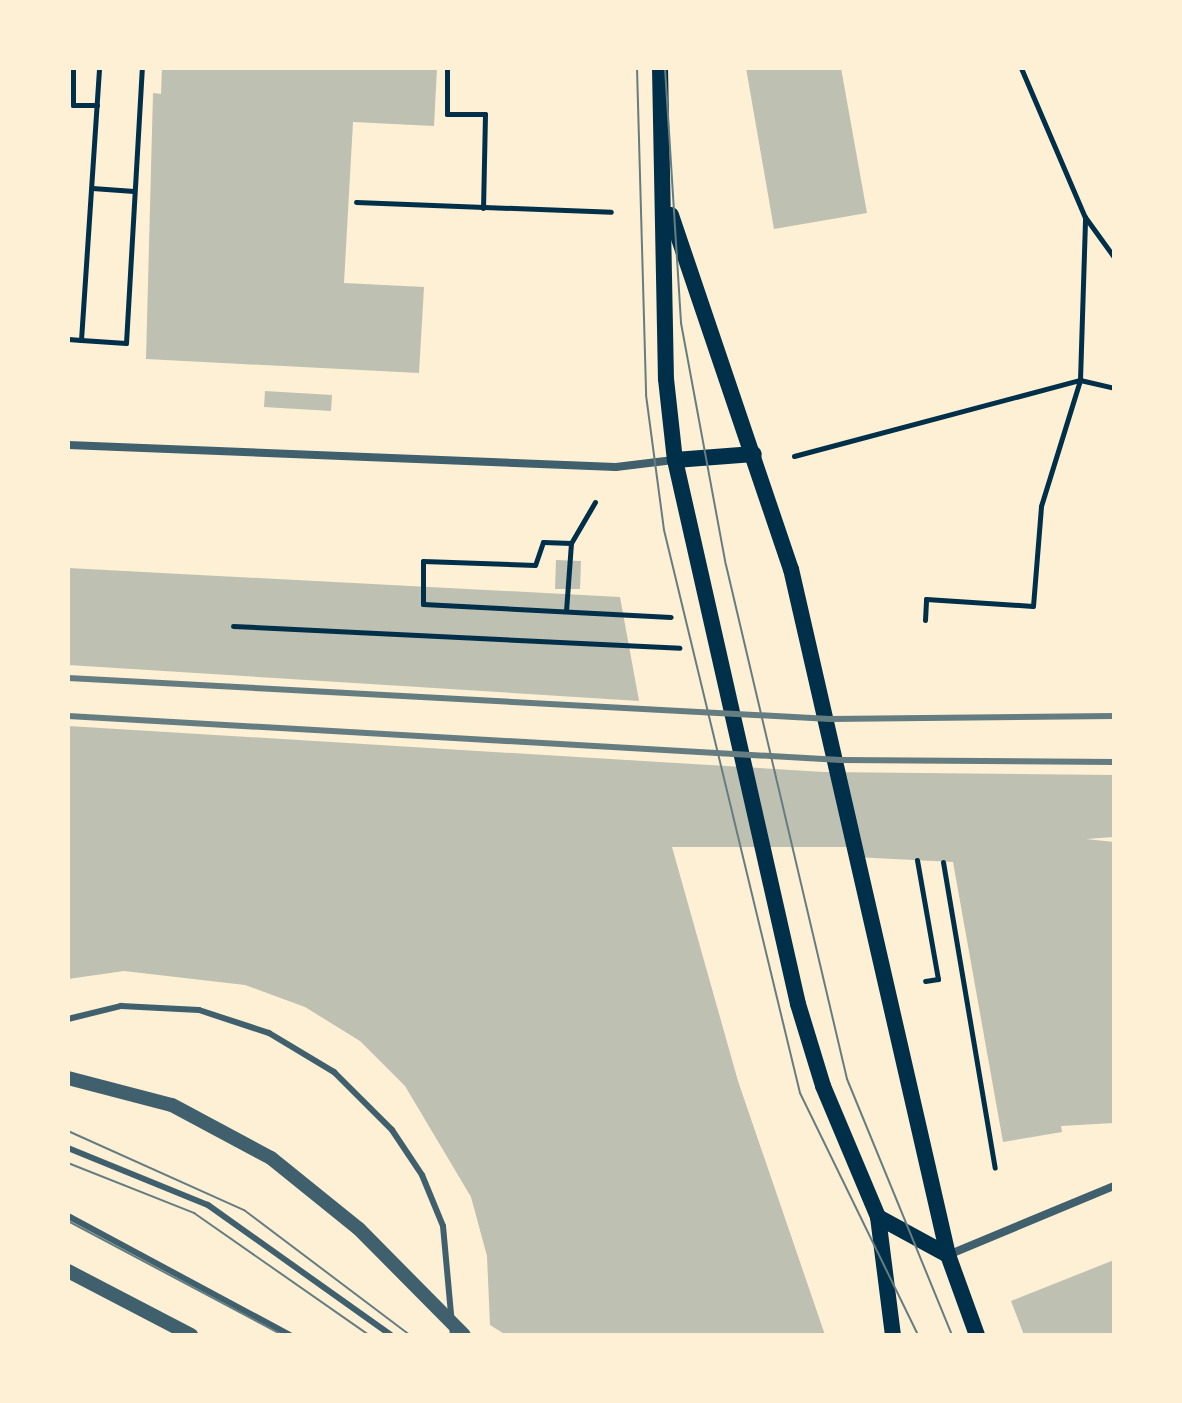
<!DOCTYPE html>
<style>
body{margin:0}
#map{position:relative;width:1182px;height:1403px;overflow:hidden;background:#fdf0d5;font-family:"Titillium Web",sans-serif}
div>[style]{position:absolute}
.building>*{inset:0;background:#bec0b2}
.path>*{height:5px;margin:-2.5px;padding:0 2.5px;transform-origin:2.5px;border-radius:2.5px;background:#003049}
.service>*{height:6px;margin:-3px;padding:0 3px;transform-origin:3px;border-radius:3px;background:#3f606c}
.minor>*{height:8px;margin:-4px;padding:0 4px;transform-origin:4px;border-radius:4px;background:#3f606c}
.tertiary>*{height:14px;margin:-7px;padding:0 7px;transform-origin:7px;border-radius:7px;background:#3f606c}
.secondary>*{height:16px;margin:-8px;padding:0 8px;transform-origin:8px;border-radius:8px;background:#003049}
.tram>*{height:2px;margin:-1px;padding:0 1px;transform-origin:1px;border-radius:1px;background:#657d81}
.rail>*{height:6px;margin:-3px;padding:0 3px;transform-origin:3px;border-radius:3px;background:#657d81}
span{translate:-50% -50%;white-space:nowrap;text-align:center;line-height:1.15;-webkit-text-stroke:7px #fdf0d5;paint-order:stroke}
.frame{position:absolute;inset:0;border:70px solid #fdf0d5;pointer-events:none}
</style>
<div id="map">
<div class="building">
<i style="clip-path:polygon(162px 68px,437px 68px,434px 126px,353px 122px,344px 283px,424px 287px,419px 373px,146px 359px,153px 93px,161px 94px)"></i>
<i style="clip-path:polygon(746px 68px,841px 68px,867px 213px,774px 229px)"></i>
<i style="clip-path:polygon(265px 391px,332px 395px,331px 411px,264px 407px)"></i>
<i style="clip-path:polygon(556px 560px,581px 561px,580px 589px,555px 589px)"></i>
<i style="clip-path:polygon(68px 568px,620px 597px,639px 701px,68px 665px)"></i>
<i style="clip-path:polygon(68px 726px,824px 772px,1114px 775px,1114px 837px,1086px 839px,1114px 842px,1114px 1123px,1061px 1126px,1062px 1132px,1003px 1142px,953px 862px,854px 857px,851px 847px,672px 847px,738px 1081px,825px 1335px,506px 1335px,490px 1325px,487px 1256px,471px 1197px,405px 1086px,360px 1041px,305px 1007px,245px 985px,124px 971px,68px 979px)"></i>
<i style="clip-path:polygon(1114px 1260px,1114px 1335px,1024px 1335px,1011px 1301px)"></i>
</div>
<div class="path">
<i style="left:73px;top:68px;width:37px;rotate:90deg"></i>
<i style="left:73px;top:105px;width:24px"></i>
<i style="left:447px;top:68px;width:46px;rotate:90deg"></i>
<i style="left:447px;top:114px;width:38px"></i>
<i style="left:485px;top:114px;width:94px;rotate:91.2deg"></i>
<i style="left:1021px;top:68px;width:162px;rotate:66.8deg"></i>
<i style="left:1085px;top:217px;width:49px;rotate:54.1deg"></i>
<i style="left:92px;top:188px;width:42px;rotate:4.1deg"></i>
<i style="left:356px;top:202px;width:255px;rotate:2.2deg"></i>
<i style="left:68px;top:339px;width:13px;rotate:4deg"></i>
<i style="left:81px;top:340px;width:273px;rotate:-86.2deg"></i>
<i style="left:81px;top:340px;width:45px;rotate:3.8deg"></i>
<i style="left:126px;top:343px;width:275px;rotate:-86.7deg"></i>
<i style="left:794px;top:456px;width:296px;rotate:-14.9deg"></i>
<i style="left:1080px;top:380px;width:35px;rotate:13deg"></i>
<i style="left:595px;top:502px;width:48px;rotate:120.3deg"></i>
<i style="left:571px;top:543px;width:28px;rotate:-178deg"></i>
<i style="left:543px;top:542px;width:24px;rotate:109deg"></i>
<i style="left:535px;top:565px;width:112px;rotate:-178deg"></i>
<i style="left:423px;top:561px;width:43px;rotate:90deg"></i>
<i style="left:423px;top:604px;width:248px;rotate:3deg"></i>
<i style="left:566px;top:611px;width:68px;rotate:-85.8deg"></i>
<i style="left:925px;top:620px;width:21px;rotate:-87deg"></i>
<i style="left:926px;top:599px;width:107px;rotate:3.7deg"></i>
<i style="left:1033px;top:606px;width:100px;rotate:-85.4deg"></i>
<i style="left:1041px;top:506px;width:132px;rotate:-72.8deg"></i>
<i style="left:1080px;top:380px;width:163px;rotate:-88.2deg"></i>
<i style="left:233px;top:626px;width:447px;rotate:2.8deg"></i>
<i style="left:917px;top:860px;width:121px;rotate:80deg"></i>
<i style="left:938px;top:979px;width:13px;rotate:171deg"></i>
<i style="left:943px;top:862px;width:310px;rotate:80.4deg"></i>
</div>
<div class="service">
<i style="left:68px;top:1019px;width:55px;rotate:-13.8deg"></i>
<i style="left:121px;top:1006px;width:78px;rotate:2.9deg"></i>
<i style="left:199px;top:1010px;width:74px;rotate:18.2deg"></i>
<i style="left:269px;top:1033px;width:76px;rotate:31deg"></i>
<i style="left:334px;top:1072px;width:82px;rotate:45deg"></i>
<i style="left:392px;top:1130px;width:54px;rotate:56.3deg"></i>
<i style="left:422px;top:1175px;width:55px;rotate:67.6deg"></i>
<i style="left:443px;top:1226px;width:109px;rotate:84.8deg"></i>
<i style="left:68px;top:1148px;width:151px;rotate:22.2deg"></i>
<i style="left:208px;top:1205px;width:224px;rotate:35.4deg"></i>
<i style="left:68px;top:1216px;width:252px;rotate:28.2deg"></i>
</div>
<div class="minor">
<i style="left:68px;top:445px;width:548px;rotate:2.3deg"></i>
<i style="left:616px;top:467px;width:58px;rotate:-6.9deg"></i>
<i style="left:948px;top:1255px;width:180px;rotate:-22.6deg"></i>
</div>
<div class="tertiary">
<i style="left:68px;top:1078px;width:107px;rotate:14.6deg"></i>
<i style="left:172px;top:1105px;width:112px;rotate:28.2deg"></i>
<i style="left:271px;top:1158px;width:113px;rotate:38.9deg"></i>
<i style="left:359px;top:1229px;width:149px;rotate:45.3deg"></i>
<i style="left:68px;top:1271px;width:139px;rotate:27.5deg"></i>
</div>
<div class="secondary">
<i style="left:660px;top:68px;width:311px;rotate:88.9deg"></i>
<i style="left:666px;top:379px;width:81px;rotate:83.7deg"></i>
<i style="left:675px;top:460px;width:558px;rotate:77.26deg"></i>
<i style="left:798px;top:1004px;width:86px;rotate:73deg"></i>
<i style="left:823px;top:1086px;width:142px;rotate:67.2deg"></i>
<i style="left:878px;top:1217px;width:119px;rotate:82.8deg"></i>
<i style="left:671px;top:215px;width:374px;rotate:71.3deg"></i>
<i style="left:791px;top:569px;width:704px;rotate:77.11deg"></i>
<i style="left:948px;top:1255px;width:85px;rotate:70.1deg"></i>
<i style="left:675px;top:460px;width:79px;rotate:-4.3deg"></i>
<i style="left:878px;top:1217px;width:80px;rotate:28.5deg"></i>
</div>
<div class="tram">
<i style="left:637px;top:68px;width:327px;rotate:88.4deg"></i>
<i style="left:646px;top:395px;width:136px;rotate:82.4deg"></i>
<i style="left:664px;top:530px;width:579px;rotate:76.42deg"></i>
<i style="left:800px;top:1093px;width:269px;rotate:64deg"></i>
<i style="left:665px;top:68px;width:256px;rotate:86.4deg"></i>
<i style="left:681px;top:323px;width:246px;rotate:79.5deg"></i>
<i style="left:726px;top:565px;width:528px;rotate:76.75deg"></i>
<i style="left:847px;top:1079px;width:277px;rotate:67.7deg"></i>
<i style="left:68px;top:1131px;width:193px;rotate:24.2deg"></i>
<i style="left:244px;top:1210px;width:208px;rotate:37deg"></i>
<i style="left:68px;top:1163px;width:136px;rotate:21.6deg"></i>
<i style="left:194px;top:1213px;width:213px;rotate:34.9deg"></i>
<i style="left:68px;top:1221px;width:242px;rotate:28deg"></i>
</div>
<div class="rail">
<i style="left:68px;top:678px;width:763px;rotate:3.08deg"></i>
<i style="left:830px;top:719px;width:284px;rotate:-0.6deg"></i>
<i style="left:68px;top:716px;width:774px;rotate:3.26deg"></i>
<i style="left:841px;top:760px;width:273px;rotate:0.4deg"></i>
</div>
<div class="frame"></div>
</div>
